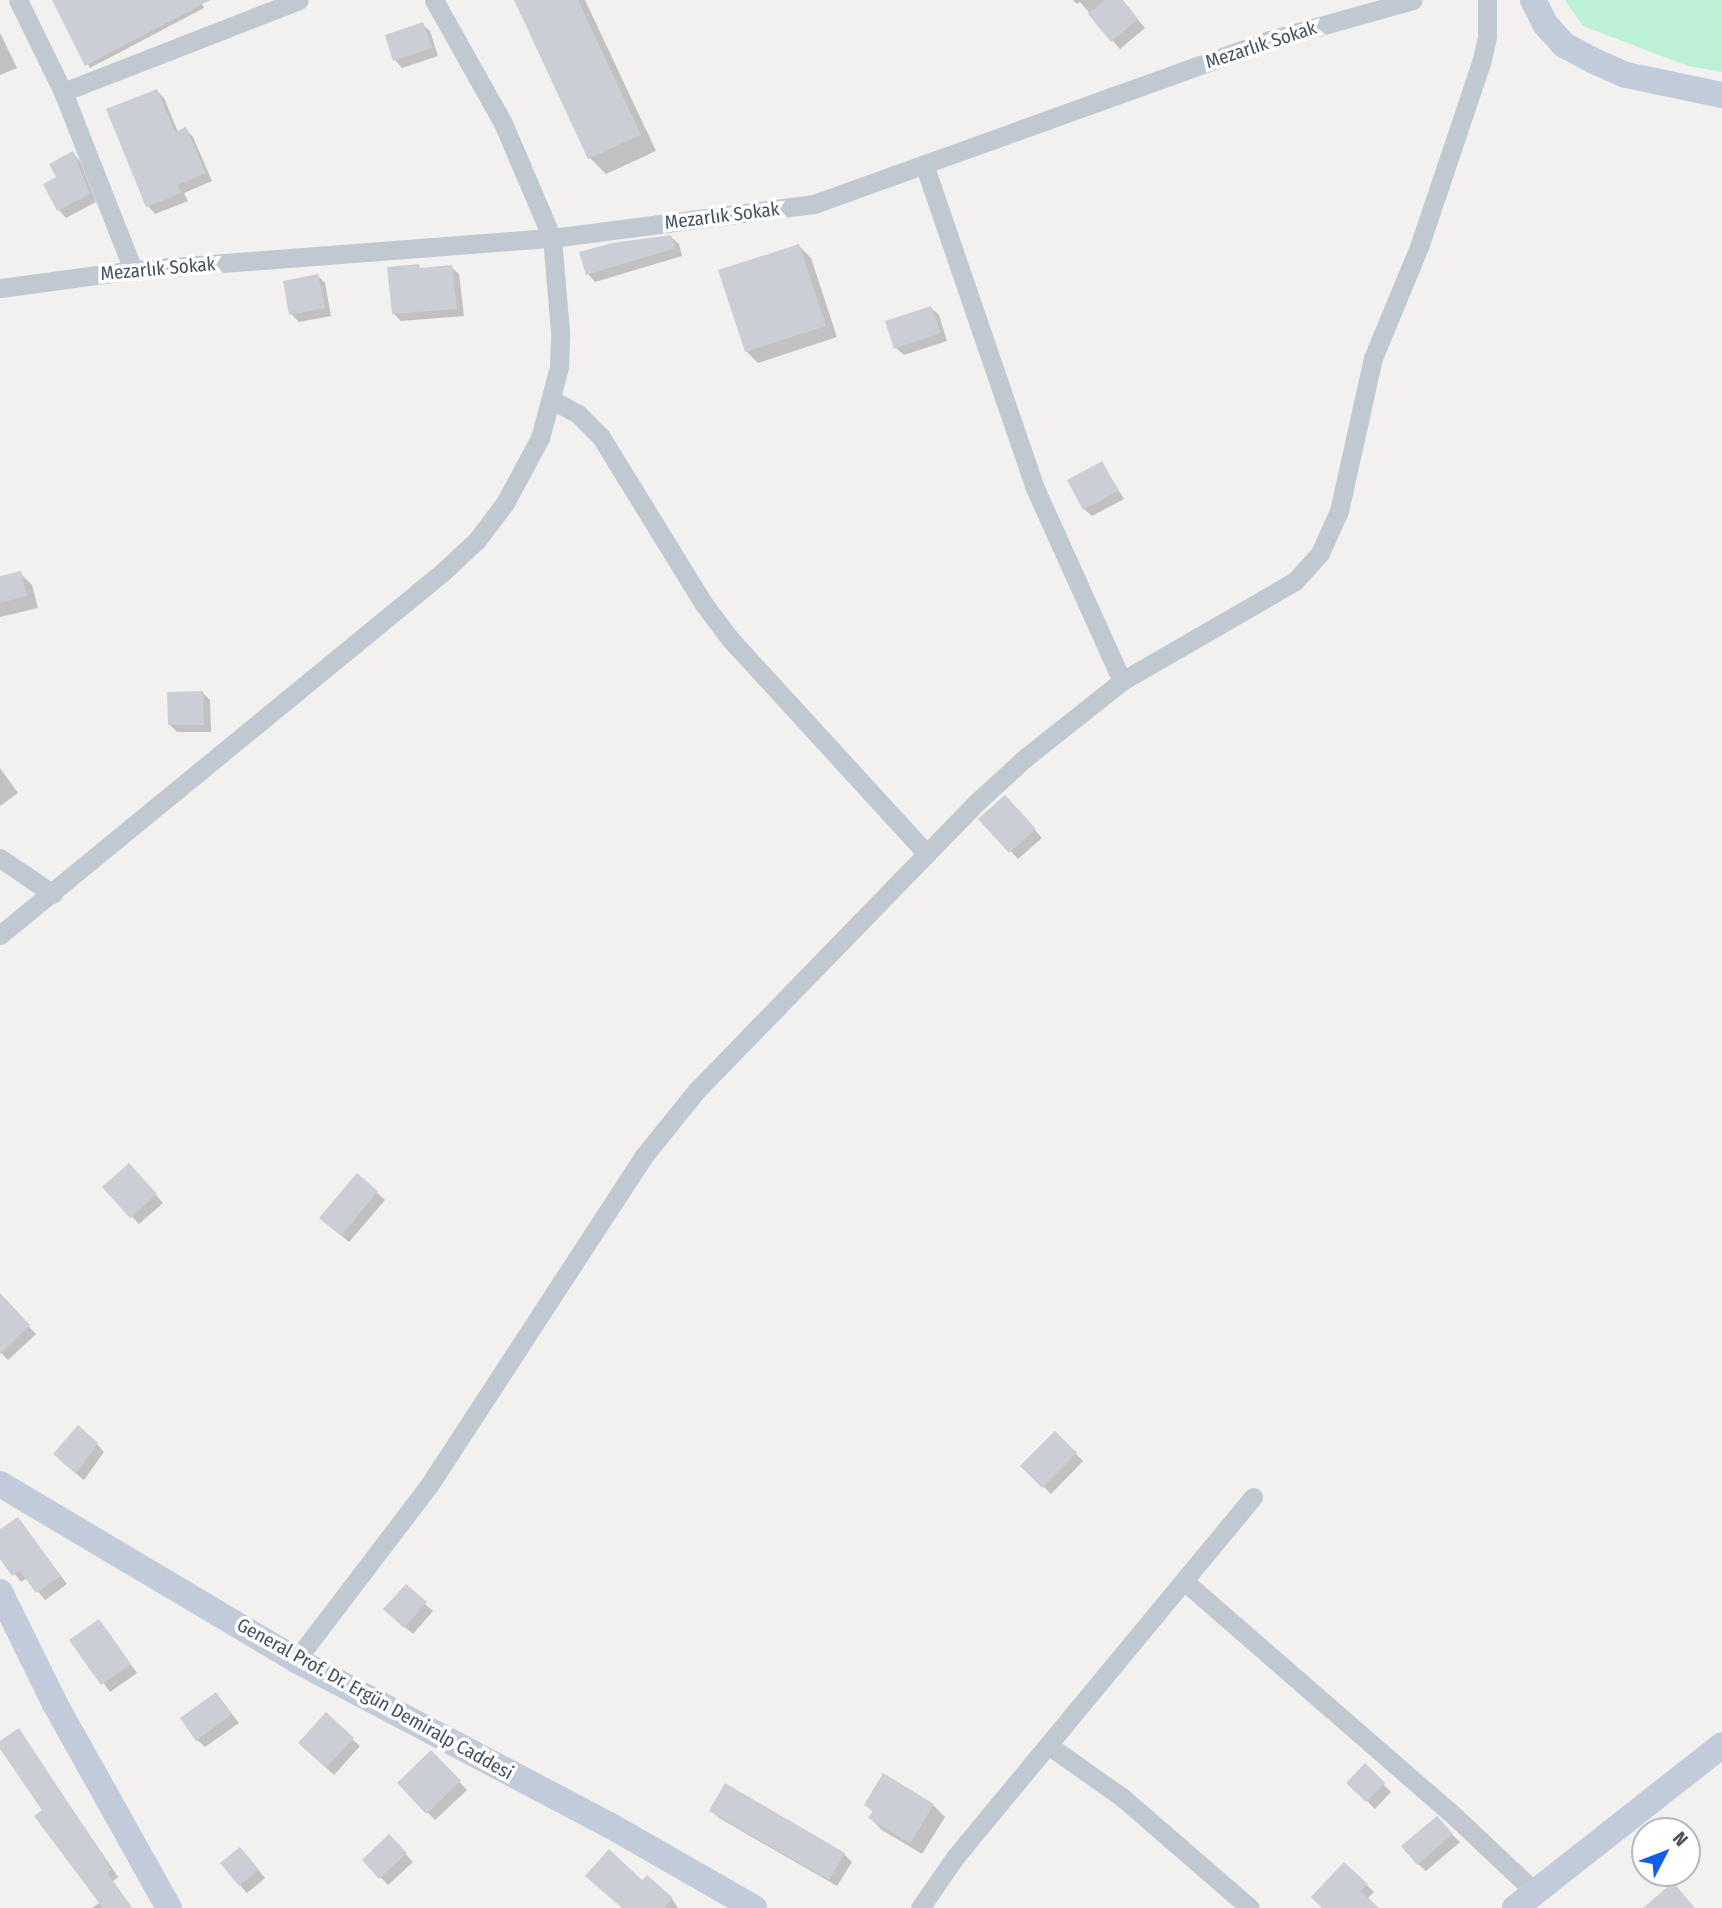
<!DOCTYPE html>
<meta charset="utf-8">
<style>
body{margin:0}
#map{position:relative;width:1722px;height:1908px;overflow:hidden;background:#f3f0f0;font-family:"Fira Sans Condensed",sans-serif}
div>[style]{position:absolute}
.green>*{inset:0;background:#bdf1d6}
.shadow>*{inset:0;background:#0003}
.building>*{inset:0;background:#ccced6}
.street>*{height:19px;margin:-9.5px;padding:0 9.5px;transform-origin:9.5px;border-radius:9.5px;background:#c0c9d2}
.secondary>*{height:26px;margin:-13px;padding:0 13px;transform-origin:13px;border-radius:13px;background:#c2cbda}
span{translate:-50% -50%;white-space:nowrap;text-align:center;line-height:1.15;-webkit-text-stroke:7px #fff;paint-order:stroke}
.street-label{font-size:19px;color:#47515f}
.north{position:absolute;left:1631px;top:1817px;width:70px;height:70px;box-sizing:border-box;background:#fff;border:2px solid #b5b9bf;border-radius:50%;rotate:48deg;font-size:19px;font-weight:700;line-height:28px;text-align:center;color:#47515f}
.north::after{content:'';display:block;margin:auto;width:24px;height:32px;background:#115dec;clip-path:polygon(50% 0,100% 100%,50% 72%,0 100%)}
</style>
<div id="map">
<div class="green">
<i style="clip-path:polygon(1565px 0,1722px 0,1722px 72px,1688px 66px,1583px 26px)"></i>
</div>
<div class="shadow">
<i style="clip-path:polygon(53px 0,200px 0,204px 8px,90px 68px)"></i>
<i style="clip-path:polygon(522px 0,585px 0,656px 151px,606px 174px,590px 158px,517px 2px)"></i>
<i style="clip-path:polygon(1073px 0,1121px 0,1145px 28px,1120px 49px,1080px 2px,1077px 4px)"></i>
<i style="clip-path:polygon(422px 24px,430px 31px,438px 56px,402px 68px,395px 60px,387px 36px)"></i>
<i style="clip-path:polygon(0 33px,17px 68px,0 75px)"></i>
<i style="clip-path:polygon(157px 91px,164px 98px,178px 132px,186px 129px,193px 137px,212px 181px,184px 193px,188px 201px,155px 214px,148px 206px)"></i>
<i style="clip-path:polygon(73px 153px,80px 161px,96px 202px,66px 218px,59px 210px,58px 178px)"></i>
<i style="clip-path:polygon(671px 237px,679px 244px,682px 256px,595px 282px,588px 274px)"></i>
<i style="clip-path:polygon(799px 246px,811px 258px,837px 337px,758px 363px,746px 351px)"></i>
<i style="clip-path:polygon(418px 266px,422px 270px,451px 267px,459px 274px,464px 316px,401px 321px,393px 313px)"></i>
<i style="clip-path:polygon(318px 276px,325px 283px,331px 316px,299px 322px,291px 314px)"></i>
<i style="clip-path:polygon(931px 308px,939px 315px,947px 341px,904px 355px,896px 348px)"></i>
<i style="clip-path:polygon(1102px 463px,1124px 499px,1092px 516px,1084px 509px)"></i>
<i style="clip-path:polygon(20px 573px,32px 585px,38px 608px,0 617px,0 578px)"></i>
<i style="clip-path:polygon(202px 692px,210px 700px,211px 732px,177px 732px,170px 725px)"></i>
<i style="clip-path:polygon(0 768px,18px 793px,0 806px)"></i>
<i style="clip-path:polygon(1012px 805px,1042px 838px,1018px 859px,981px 819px)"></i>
<i style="clip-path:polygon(137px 1173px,163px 1203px,139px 1224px,105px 1187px)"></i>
<i style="clip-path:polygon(357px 1175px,385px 1200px,349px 1242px,329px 1225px)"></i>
<i style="clip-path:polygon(3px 1299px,36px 1334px,8px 1360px,0 1352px,0 1303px)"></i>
<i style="clip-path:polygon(1055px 1433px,1083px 1461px,1051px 1494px,1022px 1466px)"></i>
<i style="clip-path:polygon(97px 1444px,104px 1452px,84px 1480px,62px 1462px)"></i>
<i style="clip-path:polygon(17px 1519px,67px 1584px,45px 1600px,27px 1578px,21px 1582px,0 1556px,0 1532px)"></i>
<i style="clip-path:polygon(425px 1604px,433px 1611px,413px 1634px,393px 1617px)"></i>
<i style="clip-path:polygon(98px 1621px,137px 1673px,110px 1692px,72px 1640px)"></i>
<i style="clip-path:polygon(216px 1694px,239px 1723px,205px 1747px,197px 1740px)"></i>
<i style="clip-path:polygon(19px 1730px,118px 1877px,113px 1881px,132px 1908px,92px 1908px,101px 1902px,0 1745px)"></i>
<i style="clip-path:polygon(352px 1739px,360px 1746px,334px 1775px,307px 1750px)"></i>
<i style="clip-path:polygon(431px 1753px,467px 1790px,435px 1820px,399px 1783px)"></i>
<i style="clip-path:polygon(1365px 1766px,1391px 1792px,1375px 1809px,1349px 1783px)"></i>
<i style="clip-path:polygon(884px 1775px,933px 1805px,945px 1817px,922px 1854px,882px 1830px,870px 1818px,874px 1813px,866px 1805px)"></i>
<i style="clip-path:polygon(711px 1811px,844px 1854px,852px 1862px,837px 1886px,719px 1818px)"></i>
<i style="clip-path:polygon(1436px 1819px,1460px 1842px,1426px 1871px,1418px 1864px)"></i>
<i style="clip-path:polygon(389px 1836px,413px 1862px,388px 1885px,364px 1860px)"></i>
<i style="clip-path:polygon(247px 1856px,265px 1878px,247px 1893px,240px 1885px)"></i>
<i style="clip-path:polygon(1344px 1864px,1374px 1892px,1367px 1899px,1377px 1908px,1324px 1908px)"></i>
<i style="clip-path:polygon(647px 1877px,672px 1899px,678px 1908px,623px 1908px)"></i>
</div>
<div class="building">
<i style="clip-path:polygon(52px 0,210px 0,85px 66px)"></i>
<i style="clip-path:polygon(514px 0,578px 0,641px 135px,588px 159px)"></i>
<i style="clip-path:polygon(1105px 0,1123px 0,1138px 19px,1111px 42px,1088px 14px)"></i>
<i style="clip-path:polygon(423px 22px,432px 48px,393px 61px,385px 35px)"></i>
<i style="clip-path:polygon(157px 89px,175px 132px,186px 127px,206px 173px,178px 185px,181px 193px,146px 207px,106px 109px)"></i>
<i style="clip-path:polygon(73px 151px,90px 194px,57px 211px,43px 184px,56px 177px,49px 164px)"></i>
<i style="clip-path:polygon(671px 235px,676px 248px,586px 275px,579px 252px,612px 243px)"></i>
<i style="clip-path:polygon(799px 244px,826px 326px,745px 352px,718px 270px)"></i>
<i style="clip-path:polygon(419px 264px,420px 268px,452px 265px,457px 309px,392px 314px,387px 267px)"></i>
<i style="clip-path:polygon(318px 274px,325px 308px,289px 315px,283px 281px)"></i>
<i style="clip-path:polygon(931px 306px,941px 333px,894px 349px,885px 321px)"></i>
<i style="clip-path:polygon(1102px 461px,1118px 491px,1083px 510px,1067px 480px)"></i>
<i style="clip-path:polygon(21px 571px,27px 596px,0 603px,0 576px)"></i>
<i style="clip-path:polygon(203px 691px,204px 725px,168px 725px,167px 692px)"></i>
<i style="clip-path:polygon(1005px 795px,1036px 829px,1009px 853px,978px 819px)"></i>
<i style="clip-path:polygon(129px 1163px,157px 1194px,130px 1218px,102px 1187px)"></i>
<i style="clip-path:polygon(357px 1173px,378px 1191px,341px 1236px,319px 1218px)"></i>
<i style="clip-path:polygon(0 1293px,30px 1325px,0 1354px)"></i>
<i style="clip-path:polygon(78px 1425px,98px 1443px,76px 1474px,53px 1454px)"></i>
<i style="clip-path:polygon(1055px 1431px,1077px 1453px,1042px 1488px,1020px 1466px)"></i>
<i style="clip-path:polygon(18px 1517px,61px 1576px,36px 1593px,20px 1571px,12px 1576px,0 1559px,0 1529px)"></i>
<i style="clip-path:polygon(406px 1584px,427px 1602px,404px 1628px,383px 1609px)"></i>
<i style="clip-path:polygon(99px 1619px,131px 1664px,101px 1685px,69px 1640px)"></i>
<i style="clip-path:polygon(216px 1692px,232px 1714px,196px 1741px,180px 1718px)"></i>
<i style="clip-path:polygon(326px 1712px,354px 1738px,326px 1768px,298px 1743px)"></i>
<i style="clip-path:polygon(19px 1728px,112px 1870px,107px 1873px,132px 1908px,103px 1908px,34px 1816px,42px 1810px,0 1749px,0 1741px)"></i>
<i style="clip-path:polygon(431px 1750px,461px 1781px,426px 1814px,397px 1783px)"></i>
<i style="clip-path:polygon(1365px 1763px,1385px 1783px,1366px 1802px,1346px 1783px)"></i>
<i style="clip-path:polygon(883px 1773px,934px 1804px,910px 1844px,868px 1818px,873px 1811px,864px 1805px)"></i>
<i style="clip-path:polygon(725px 1783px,845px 1853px,829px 1880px,709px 1811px)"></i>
<i style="clip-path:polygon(1437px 1816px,1453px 1834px,1417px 1865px,1401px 1846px)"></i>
<i style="clip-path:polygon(389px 1834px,407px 1853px,379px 1879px,362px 1860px)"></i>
<i style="clip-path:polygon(240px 1847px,259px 1870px,239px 1886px,220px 1863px)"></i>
<i style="clip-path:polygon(609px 1849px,642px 1880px,647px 1875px,673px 1898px,664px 1908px,622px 1908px,585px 1876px)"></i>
<i style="clip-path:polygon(1344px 1862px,1368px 1884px,1361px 1891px,1379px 1908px,1322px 1908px,1311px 1897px)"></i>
<i style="clip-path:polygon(1673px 1882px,1695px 1908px,1643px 1908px)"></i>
</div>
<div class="street">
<i style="left:18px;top:0;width:102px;rotate:63.9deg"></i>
<i style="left:63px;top:92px;width:191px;rotate:68.5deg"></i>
<i style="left:63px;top:92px;width:253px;rotate:-21.3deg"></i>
<i style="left:924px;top:164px;width:340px;rotate:71.1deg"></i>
<i style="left:1034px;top:486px;width:214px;rotate:65.7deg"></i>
<i style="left:0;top:288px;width:134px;rotate:-7.7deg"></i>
<i style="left:133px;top:270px;width:420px;rotate:-4.4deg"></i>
<i style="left:552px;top:238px;width:264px;rotate:-7.4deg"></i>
<i style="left:814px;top:204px;width:485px;rotate:-19.8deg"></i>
<i style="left:1270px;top:40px;width:148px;rotate:-15.6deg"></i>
<i style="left:552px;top:400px;width:30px;rotate:28deg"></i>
<i style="left:578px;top:414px;width:33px;rotate:45deg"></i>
<i style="left:601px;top:437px;width:195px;rotate:58.4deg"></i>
<i style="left:703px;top:603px;width:46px;rotate:52.9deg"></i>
<i style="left:731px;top:640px;width:290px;rotate:47.5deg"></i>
<i style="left:0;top:858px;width:64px;rotate:34.2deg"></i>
<i style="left:0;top:935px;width:574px;rotate:-39.35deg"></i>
<i style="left:444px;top:571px;width:45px;rotate:-43.2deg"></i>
<i style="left:477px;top:540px;width:46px;rotate:-52.9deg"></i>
<i style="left:505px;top:503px;width:74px;rotate:-61.7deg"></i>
<i style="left:540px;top:438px;width:73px;rotate:-75deg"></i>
<i style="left:559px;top:367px;width:36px;rotate:-88deg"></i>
<i style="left:560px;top:331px;width:93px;rotate:-94.9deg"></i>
<i style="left:552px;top:238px;width:125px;rotate:-113.1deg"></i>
<i style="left:503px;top:123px;width:141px;rotate:-119.3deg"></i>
<i style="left:1184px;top:1581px;width:351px;rotate:41deg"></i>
<i style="left:1449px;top:1811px;width:118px;rotate:43.3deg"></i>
<i style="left:296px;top:1660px;width:218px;rotate:-52.7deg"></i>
<i style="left:428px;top:1487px;width:394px;rotate:-56.9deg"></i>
<i style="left:643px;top:1157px;width:86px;rotate:-51.1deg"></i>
<i style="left:697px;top:1090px;width:400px;rotate:-45.8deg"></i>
<i style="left:976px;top:803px;width:67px;rotate:-42.6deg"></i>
<i style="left:1025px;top:758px;width:124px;rotate:-38.4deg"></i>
<i style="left:1122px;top:681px;width:200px;rotate:-30deg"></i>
<i style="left:1295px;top:581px;width:38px;rotate:-48deg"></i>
<i style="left:1320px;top:553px;width:46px;rotate:-65.7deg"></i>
<i style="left:1339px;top:511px;width:157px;rotate:-77.5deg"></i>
<i style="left:1373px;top:358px;width:120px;rotate:-67.5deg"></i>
<i style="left:1419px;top:247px;width:194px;rotate:-71.4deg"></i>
<i style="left:1481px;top:63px;width:28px;rotate:-77deg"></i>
<i style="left:1487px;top:36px;width:36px;rotate:-90deg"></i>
<i style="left:1048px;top:1745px;width:92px;rotate:35.2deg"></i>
<i style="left:1123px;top:1798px;width:168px;rotate:40.9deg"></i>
<i style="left:920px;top:1908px;width:63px;rotate:-55.3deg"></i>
<i style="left:956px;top:1856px;width:466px;rotate:-50.4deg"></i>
</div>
<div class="secondary">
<i style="left:1533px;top:0;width:27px;rotate:63deg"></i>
<i style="left:1545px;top:24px;width:28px;rotate:48deg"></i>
<i style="left:1564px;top:45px;width:32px;rotate:28deg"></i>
<i style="left:1592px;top:60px;width:37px;rotate:24deg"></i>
<i style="left:1626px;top:75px;width:98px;rotate:11.8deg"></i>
<i style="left:0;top:1484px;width:344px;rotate:30.7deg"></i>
<i style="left:296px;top:1660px;width:356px;rotate:27.8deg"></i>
<i style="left:611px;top:1826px;width:165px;rotate:29.8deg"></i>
<i style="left:0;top:1592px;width:125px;rotate:63.8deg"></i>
<i style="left:55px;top:1704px;width:234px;rotate:60.8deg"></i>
<i style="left:1515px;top:1908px;width:263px;rotate:-38.2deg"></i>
</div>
<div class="street-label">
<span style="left:1261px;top:45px;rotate:-18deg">Mezarlık Sokak</span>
<span style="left:722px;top:216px;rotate:-7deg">Mezarlık Sokak</span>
<span style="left:158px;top:269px;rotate:-5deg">Mezarlık Sokak</span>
<span style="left:375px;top:1699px;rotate:29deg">General Prof. Dr. Ergün Demiralp Caddesi</span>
</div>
<div class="north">N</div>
</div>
